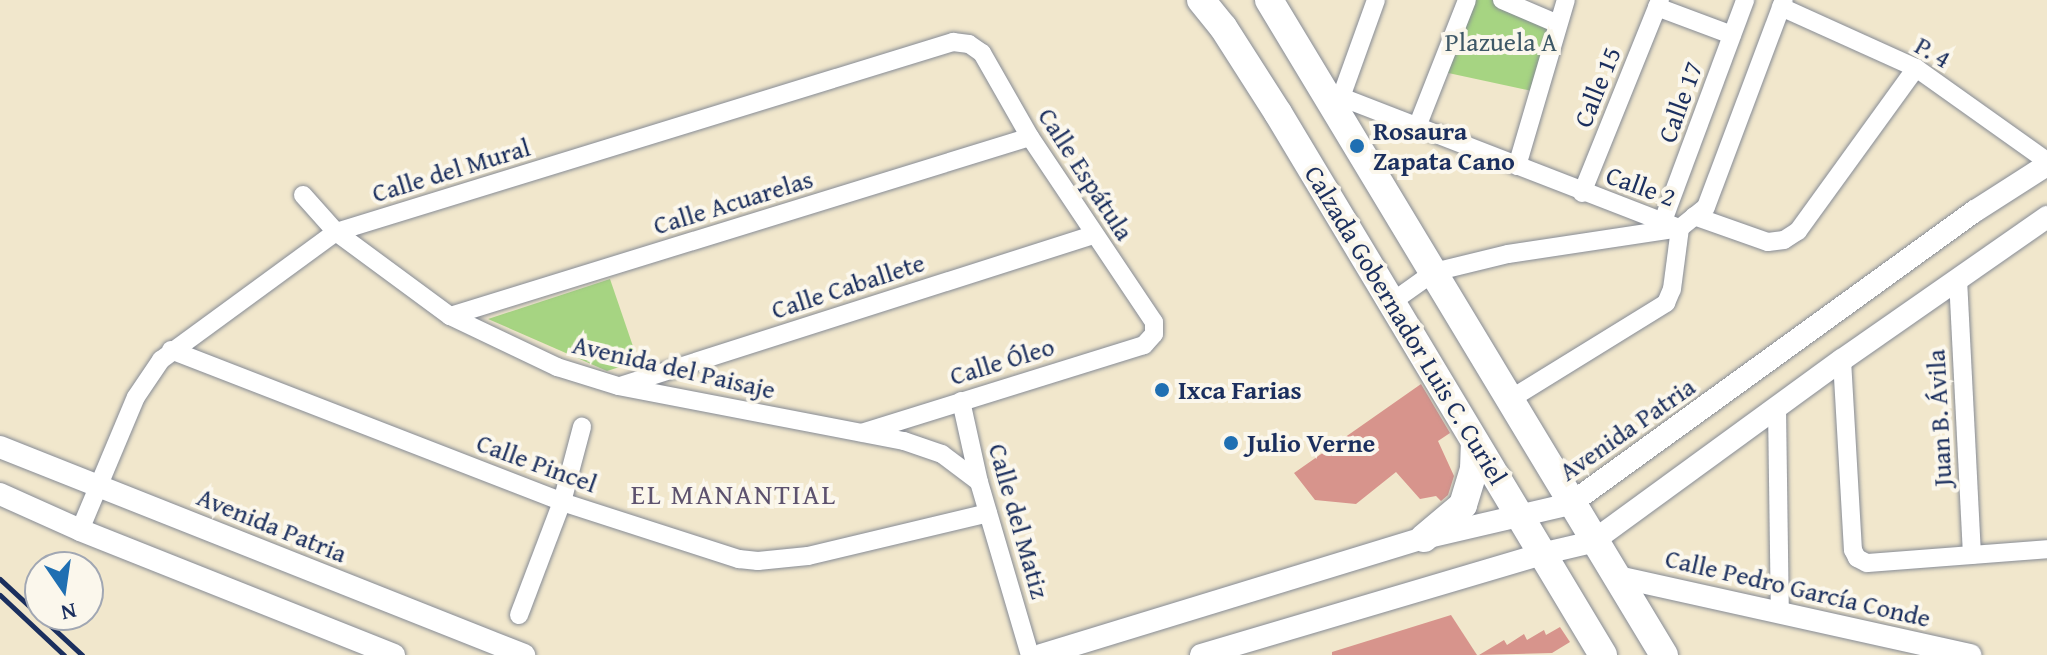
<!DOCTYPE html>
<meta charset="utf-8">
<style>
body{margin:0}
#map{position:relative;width:2047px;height:655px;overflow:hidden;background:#f1e7cc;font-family:"Gentium Book Plus",serif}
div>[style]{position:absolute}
.green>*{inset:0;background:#a6d482}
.building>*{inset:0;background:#d7948c}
.roads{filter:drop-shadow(0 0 2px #868b95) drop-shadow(0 0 2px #868b95)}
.minor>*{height:18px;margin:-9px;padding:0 9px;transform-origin:9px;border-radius:9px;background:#fff}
.tertiary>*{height:22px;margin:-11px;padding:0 11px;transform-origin:11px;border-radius:11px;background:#fff}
.primary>*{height:28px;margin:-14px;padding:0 14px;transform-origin:14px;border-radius:14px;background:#fff}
.rail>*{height:5px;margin:-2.5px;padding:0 2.5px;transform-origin:2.5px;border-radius:2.5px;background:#1b2f5e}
.dots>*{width:22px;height:22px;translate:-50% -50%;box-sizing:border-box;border:4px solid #fbf7ec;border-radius:50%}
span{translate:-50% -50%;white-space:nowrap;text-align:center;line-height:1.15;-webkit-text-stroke:8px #fbf7ec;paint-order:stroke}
.park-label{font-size:26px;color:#3e5867}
.street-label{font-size:26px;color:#1b2f5e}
.poi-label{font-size:26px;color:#1b2f5e;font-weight:700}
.left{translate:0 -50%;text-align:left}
.neighbourhood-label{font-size:28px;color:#5d526e;letter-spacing:2px}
.north{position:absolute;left:24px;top:551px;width:80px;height:80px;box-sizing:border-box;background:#fbf7ec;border:2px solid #a1a7b3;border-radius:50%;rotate:167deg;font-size:22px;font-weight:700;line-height:32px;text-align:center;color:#1b2f5e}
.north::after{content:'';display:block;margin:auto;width:28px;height:36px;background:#1f6fb2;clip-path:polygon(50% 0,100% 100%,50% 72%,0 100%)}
</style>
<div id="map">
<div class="green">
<i style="clip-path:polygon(1467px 0,1508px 0,1555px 16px,1532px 91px,1439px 71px)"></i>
<i style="clip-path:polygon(610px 279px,638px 361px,607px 371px,488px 319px)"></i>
</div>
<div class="building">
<i style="clip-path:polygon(1421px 384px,1450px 433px,1438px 441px,1454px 476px,1448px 495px,1441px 501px,1436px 496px,1420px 499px,1396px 472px,1356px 504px,1315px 500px,1294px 473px)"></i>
<i style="clip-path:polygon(1451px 615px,1477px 655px,1332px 655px,1332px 652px)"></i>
<i style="clip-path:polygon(1560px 627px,1570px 642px,1552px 653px,1479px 655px,1504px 640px,1507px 645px,1524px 634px,1527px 640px,1544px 630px,1546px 635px)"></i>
</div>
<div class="roads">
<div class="minor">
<i style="left:1376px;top:0;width:103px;rotate:109.8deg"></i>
<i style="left:1341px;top:97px;width:360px;rotate:21.2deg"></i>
<i style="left:1502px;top:0;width:61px;rotate:23.2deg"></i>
<i style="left:1657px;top:7px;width:80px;rotate:20.5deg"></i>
<i style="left:1781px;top:7px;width:148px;rotate:24.3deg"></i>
<i style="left:1916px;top:68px;width:161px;rotate:35.4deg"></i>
<i style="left:1417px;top:127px;width:136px;rotate:-68.5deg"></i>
<i style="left:1517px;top:166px;width:173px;rotate:-73.6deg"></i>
<i style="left:1582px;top:193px;width:208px;rotate:-68deg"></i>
<i style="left:303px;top:195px;width:50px;rotate:48.3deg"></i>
<i style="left:336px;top:232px;width:142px;rotate:36.4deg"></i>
<i style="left:450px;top:316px;width:119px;rotate:25.5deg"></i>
<i style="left:557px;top:367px;width:64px;rotate:17.3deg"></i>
<i style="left:618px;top:386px;width:291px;rotate:10.9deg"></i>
<i style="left:904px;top:441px;width:40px;rotate:18.9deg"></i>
<i style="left:942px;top:454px;width:46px;rotate:37.1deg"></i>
<i style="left:1694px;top:216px;width:78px;rotate:19.4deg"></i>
<i style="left:1768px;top:242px;width:16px;rotate:-7deg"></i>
<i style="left:1784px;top:240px;width:17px;rotate:-33deg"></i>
<i style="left:1798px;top:231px;width:201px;rotate:-54.1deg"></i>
<i style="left:1663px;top:221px;width:236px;rotate:-69.6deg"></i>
<i style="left:1958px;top:279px;width:276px;rotate:87.1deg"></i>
<i style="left:1392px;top:302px;width:52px;rotate:-35.5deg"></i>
<i style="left:1434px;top:272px;width:76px;rotate:-13.7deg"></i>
<i style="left:1508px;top:254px;width:174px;rotate:-8.6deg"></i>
<i style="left:1680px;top:228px;width:33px;rotate:-39deg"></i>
<i style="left:1706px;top:207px;width:221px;rotate:-69.4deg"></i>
<i style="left:450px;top:316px;width:607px;rotate:-17.15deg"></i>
<i style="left:171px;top:350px;width:420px;rotate:21.2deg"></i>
<i style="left:562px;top:502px;width:186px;rotate:17.9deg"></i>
<i style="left:739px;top:559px;width:19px;rotate:6deg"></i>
<i style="left:758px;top:561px;width:50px;rotate:-5.7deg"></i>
<i style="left:808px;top:556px;width:185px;rotate:-13.4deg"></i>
<i style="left:1842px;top:360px;width:190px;rotate:86.7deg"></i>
<i style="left:1853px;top:550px;width:9px;rotate:63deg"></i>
<i style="left:1857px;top:558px;width:11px;rotate:27deg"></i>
<i style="left:1867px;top:563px;width:181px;rotate:-4.4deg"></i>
<i style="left:620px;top:386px;width:497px;rotate:-17.7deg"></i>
<i style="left:1509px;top:400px;width:185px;rotate:-31.7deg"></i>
<i style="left:1666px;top:303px;width:15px;rotate:-67deg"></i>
<i style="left:1672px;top:289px;width:62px;rotate:-82.5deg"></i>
<i style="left:961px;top:401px;width:83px;rotate:77.5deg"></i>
<i style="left:979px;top:482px;width:180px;rotate:73.6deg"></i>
<i style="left:1777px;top:408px;width:204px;rotate:89.2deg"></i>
<i style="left:80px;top:530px;width:144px;rotate:-67.2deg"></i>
<i style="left:136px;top:397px;width:45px;rotate:-56deg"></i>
<i style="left:161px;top:360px;width:217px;rotate:-36.2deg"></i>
<i style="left:336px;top:232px;width:646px;rotate:-17.12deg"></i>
<i style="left:953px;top:42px;width:16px;rotate:7deg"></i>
<i style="left:969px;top:44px;width:16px;rotate:35deg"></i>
<i style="left:982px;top:53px;width:97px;rotate:60.3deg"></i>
<i style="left:1030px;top:137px;width:223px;rotate:56.2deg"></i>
<i style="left:1154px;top:322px;width:12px;rotate:90deg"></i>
<i style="left:1154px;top:334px;width:15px;rotate:132deg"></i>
<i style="left:1144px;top:345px;width:295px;rotate:162.7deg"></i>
<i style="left:519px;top:615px;width:121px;rotate:-69.2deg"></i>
<i style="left:562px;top:502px;width:78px;rotate:-75.1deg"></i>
</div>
<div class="tertiary">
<i style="left:0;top:447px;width:564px;rotate:21.65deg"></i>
<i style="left:0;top:494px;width:88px;rotate:24.2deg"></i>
<i style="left:80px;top:530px;width:338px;rotate:21.7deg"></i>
<i style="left:1614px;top:576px;width:365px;rotate:12.5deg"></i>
<i style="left:1041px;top:655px;width:400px;rotate:-17deg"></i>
<i style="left:1424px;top:538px;width:150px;rotate:-13.1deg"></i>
<i style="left:1570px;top:504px;width:500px;rotate:-35.9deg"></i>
<i style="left:1975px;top:211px;width:85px;rotate:-32.6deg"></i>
<i style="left:1201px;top:655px;width:355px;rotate:-16.5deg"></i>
<i style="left:1541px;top:554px;width:52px;rotate:-13.2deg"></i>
<i style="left:1592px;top:542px;width:309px;rotate:-36.1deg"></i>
<i style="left:1842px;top:360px;width:250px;rotate:-34.9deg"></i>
</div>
<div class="primary">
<i style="left:1201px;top:0;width:35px;rotate:51deg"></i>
<i style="left:1223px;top:27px;width:102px;rotate:57.4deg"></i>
<i style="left:1278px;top:113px;width:632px;rotate:59.05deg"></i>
<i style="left:1269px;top:0;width:765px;rotate:58.91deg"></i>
<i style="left:1424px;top:538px;width:51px;rotate:-40.2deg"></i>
<i style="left:1463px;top:505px;width:38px;rotate:-73deg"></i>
<i style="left:1474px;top:469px;width:26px;rotate:-88deg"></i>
</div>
</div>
<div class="rail">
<i style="left:0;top:579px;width:112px;rotate:42.8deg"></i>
<i style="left:0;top:595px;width:88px;rotate:43.2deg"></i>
</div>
<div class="dots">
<i style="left:1357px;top:146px;background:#1f6fb2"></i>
<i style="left:1162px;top:390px;background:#1f6fb2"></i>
<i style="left:1231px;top:443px;background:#1f6fb2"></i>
</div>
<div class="park-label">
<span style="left:1501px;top:42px">Plazuela A</span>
</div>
<div class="street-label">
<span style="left:1933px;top:52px;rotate:30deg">P. 4</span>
<span style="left:1597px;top:87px;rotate:-68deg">Calle 15</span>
<span style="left:1680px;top:102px;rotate:-70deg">Calle 17</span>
<span style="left:451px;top:170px;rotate:-17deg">Calle del Mural</span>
<span style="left:1086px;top:174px;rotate:57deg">Calle Espátula</span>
<span style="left:1641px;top:186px;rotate:20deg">Calle 2</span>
<span style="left:733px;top:202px;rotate:-17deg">Calle Acuarelas</span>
<span style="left:848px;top:286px;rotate:-18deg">Calle Caballete</span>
<span style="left:1406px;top:325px;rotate:59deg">Calzada Gobernador Luis C. Curiel</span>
<span style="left:1002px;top:361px;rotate:-17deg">Calle Óleo</span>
<span style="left:674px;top:367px;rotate:13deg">Avenida del Paisaje</span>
<span style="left:1939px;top:418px;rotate:-93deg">Juan B. Ávila</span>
<span style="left:1627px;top:429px;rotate:-35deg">Avenida Patria</span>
<span style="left:537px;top:463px;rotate:20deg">Calle Pincel</span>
<span style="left:1019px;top:521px;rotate:74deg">Calle del Matiz</span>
<span style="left:272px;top:525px;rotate:22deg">Avenida Patria</span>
<span style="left:1798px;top:588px;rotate:13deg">Calle Pedro García Conde</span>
</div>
<div class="poi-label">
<span class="left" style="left:1373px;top:146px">Rosaura<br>Zapata Cano</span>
<span class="left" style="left:1178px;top:390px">Ixca Farias</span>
<span class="left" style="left:1247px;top:443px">Julio Verne</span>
</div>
<div class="neighbourhood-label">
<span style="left:734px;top:494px">EL MANANTIAL</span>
</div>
<div class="north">N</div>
</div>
